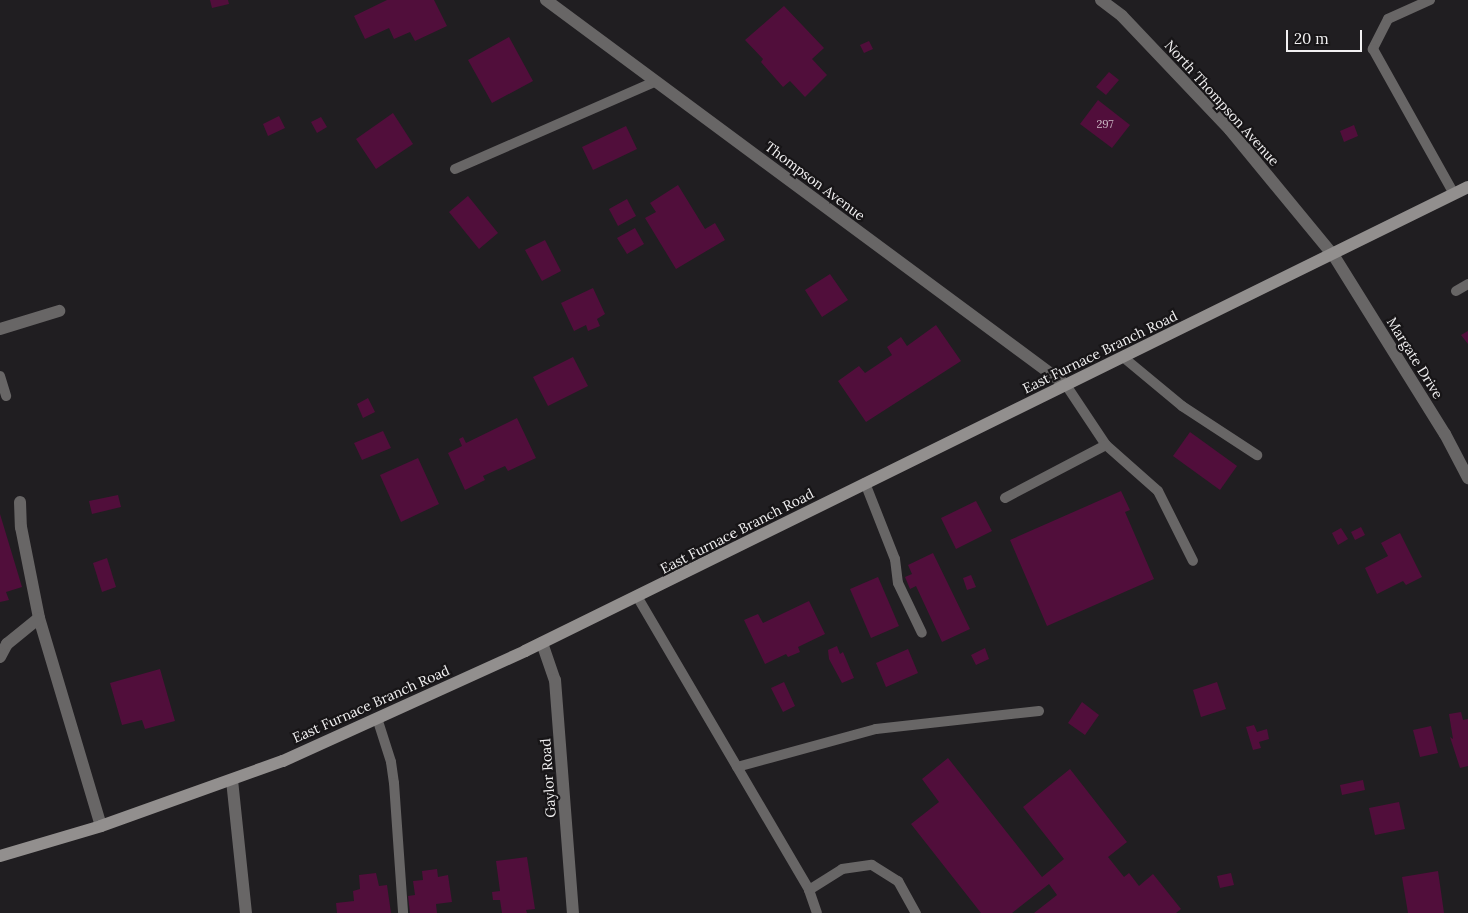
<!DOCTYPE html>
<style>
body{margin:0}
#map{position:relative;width:1468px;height:913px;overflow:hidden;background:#201e21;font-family:Lora,serif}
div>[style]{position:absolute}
.building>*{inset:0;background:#510e3b}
.lane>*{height:10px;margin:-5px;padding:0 5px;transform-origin:5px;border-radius:5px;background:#686666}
.street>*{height:12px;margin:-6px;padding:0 6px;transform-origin:6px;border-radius:6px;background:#686666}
.secondary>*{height:12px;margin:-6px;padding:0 6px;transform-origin:6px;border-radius:6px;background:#928f8e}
span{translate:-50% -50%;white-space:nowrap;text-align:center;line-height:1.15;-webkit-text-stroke:4.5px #171517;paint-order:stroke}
.number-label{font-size:11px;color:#cab8c4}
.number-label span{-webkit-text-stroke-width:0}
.street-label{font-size:14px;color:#f2f1f2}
.scale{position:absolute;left:1286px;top:30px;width:76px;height:22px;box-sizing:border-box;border:2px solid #f2f1f2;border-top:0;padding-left:6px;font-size:15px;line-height:18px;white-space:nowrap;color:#f2f1f2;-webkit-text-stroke:4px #171517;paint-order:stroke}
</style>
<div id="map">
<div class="building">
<i style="clip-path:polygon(210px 0,228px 0,229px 4px,212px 8px)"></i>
<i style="clip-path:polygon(387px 0,434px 0,447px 26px,415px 41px,410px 32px,394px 39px,389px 28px,365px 39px,354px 16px)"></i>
<i style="clip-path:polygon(784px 6px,824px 48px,812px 59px,827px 75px,805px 97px,790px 81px,783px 87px,761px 62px,763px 59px,745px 40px)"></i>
<i style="clip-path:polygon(509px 37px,533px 81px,492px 103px,468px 60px)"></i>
<i style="clip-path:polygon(869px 41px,873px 49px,864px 53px,860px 45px)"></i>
<i style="clip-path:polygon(1109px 72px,1119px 80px,1106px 95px,1096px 87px)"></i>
<i style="clip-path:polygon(1098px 100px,1130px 125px,1112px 148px,1080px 124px)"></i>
<i style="clip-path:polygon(393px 113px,413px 144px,376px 169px,356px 139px)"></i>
<i style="clip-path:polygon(279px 116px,285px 128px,268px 136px,263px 124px)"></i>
<i style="clip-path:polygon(321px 117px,327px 127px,317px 133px,311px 122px)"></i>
<i style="clip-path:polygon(1354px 125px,1358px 136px,1344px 142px,1340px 131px)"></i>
<i style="clip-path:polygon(626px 126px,637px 149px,593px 170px,582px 147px)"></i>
<i style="clip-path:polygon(678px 185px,705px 229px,715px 223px,725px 240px,676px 269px,645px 218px,656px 212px,650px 203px)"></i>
<i style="clip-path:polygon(468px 196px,498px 233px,479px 249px,449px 212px)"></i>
<i style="clip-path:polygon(627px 199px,636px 216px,618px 226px,609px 209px)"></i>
<i style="clip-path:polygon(635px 228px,644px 244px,627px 254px,617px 238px)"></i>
<i style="clip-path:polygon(545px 240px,561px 271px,542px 281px,525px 250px)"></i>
<i style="clip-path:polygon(830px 274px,848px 300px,822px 317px,805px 290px)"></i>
<i style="clip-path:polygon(593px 288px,605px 314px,597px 319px,600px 326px,588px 331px,586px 325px,574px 331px,561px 303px)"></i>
<i style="clip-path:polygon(936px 325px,961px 361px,866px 422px,838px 381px,859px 366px,865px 373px,892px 355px,887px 347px,901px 337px,907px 346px)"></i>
<i style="clip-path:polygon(1468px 331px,1468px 344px,1461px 335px)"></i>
<i style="clip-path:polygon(573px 357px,588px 386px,548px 406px,533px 377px)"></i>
<i style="clip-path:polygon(368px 398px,375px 412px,363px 418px,357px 404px)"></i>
<i style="clip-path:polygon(517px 418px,536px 458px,508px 471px,505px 466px,483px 476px,485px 480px,465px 490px,448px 453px,462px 446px,459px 439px,463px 437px,466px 443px)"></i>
<i style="clip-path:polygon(383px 431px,391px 448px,362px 460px,354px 443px)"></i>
<i style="clip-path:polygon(1190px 432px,1237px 466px,1220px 490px,1173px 456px)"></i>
<i style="clip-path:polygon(418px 458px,439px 504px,401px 522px,380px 475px)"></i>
<i style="clip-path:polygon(1121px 491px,1130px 510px,1125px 512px,1154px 579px,1047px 626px,1010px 540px)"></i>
<i style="clip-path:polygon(118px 495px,121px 507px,92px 514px,89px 501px)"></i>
<i style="clip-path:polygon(976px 501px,992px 531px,956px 549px,941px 518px)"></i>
<i style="clip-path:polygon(0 514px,22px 587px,6px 592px,9px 600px,0 602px)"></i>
<i style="clip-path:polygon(1361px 527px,1365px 535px,1355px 540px,1351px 532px)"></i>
<i style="clip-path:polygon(1341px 528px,1348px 539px,1338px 545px,1332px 533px)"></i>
<i style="clip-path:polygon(1400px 533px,1422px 577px,1406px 585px,1403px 581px,1377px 594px,1365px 568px,1388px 556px,1381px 543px)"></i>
<i style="clip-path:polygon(933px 553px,970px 629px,942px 642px,916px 586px,910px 589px,905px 577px,912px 574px,908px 565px)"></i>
<i style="clip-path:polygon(107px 558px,116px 587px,102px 592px,93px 563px)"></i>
<i style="clip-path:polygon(971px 575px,976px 587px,967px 590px,963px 578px)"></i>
<i style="clip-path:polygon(878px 577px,899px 626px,871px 638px,850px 589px)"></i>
<i style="clip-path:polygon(809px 601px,825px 634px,798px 647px,800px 652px,788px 657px,786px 654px,765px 664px,744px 620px,758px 614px,763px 623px)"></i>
<i style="clip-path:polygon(837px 646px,840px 654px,843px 652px,854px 678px,842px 683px,829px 659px,828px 650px)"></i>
<i style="clip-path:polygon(985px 648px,989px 659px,976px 665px,971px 655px)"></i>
<i style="clip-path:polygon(908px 649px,918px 673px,886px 687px,876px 663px)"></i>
<i style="clip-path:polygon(160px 669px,175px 721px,145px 729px,142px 720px,122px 725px,110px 683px)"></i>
<i style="clip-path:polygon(784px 682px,795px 706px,783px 712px,771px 688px)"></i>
<i style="clip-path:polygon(1217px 682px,1226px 709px,1201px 717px,1193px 690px)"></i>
<i style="clip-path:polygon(1082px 702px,1099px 715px,1085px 735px,1068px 723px)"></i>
<i style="clip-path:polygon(1461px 712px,1463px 720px,1468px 719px,1468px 766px,1460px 768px,1450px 737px,1453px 739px,1449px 714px)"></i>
<i style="clip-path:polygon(1254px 725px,1257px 732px,1267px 729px,1269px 739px,1259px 742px,1261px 748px,1253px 750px,1246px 727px)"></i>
<i style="clip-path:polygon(1431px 726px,1438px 753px,1420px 757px,1413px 730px)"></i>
<i style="clip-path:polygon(948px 758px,1042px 877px,1064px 859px,1023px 807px,1070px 769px,1127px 842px,1108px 857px,1124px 877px,1129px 873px,1139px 886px,1153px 874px,1181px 909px,1176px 913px,1034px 913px,1057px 895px,1049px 884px,1012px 913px,981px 913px,911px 824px,939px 802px,922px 779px)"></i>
<i style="clip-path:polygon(1363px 780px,1365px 790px,1342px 795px,1340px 785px)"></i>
<i style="clip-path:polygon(1399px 802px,1405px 829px,1375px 835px,1369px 808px)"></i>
<i style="clip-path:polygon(527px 857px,535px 909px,526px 910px,527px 913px,502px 913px,500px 900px,493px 900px,492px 892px,500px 891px,496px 861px)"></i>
<i style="clip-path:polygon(437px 869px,438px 877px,448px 875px,452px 902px,436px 904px,437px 913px,410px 913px,408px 896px,415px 895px,413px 881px,423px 880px,422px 871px)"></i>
<i style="clip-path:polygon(1438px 871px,1444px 913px,1408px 913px,1402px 877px)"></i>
<i style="clip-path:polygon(376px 873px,379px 886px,387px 885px,391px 913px,337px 913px,336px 903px,354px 901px,353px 891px,360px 889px,359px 875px)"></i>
<i style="clip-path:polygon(1231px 873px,1234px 885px,1220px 888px,1217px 876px)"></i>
</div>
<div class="lane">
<i style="left:1430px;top:0;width:46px;rotate:155.7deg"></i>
<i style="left:1388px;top:19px;width:34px;rotate:117deg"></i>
<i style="left:1373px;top:49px;width:166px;rotate:60.8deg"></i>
<i style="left:455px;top:169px;width:219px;rotate:-23.6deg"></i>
<i style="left:1456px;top:291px;width:14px;rotate:-30deg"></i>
<i style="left:1123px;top:357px;width:77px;rotate:39.7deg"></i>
<i style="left:1182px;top:406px;width:90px;rotate:33.2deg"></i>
<i style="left:0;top:376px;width:21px;rotate:73deg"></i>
<i style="left:1066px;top:385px;width:72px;rotate:56.3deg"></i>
<i style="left:1106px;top:445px;width:69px;rotate:41.5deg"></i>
<i style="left:1158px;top:491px;width:78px;rotate:63.4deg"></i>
<i style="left:865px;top:483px;width:82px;rotate:68.5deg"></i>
<i style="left:895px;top:559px;width:24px;rotate:83deg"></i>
<i style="left:898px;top:583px;width:55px;rotate:64.4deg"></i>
<i style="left:1005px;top:498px;width:114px;rotate:-27.7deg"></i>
<i style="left:638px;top:598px;width:338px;rotate:59.6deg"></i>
<i style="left:809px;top:890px;width:24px;rotate:71deg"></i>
<i style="left:377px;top:718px;width:46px;rotate:72.3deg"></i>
<i style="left:391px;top:762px;width:21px;rotate:82deg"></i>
<i style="left:394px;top:783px;width:130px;rotate:86deg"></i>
<i style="left:737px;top:767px;width:144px;rotate:-15.3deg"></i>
<i style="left:876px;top:729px;width:164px;rotate:-6.3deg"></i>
<i style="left:809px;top:890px;width:39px;rotate:-32deg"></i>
<i style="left:842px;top:869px;width:30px;rotate:-8deg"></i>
<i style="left:872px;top:865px;width:31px;rotate:32deg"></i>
<i style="left:898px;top:881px;width:37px;rotate:61deg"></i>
</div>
<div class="street">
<i style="left:546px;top:0;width:647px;rotate:36.52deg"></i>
<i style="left:1101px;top:0;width:26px;rotate:37deg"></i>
<i style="left:1122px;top:16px;width:157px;rotate:46.5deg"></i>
<i style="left:1230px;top:130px;width:163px;rotate:50.5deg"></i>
<i style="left:1334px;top:256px;width:210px;rotate:58.1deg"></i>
<i style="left:1445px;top:434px;width:50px;rotate:62.4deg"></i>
<i style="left:0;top:329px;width:62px;rotate:-17deg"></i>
<i style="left:20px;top:502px;width:25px;rotate:88deg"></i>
<i style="left:21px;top:527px;width:93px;rotate:78.8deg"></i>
<i style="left:39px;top:618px;width:217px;rotate:73.4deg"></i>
<i style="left:542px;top:643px;width:39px;rotate:71deg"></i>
<i style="left:555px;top:680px;width:234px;rotate:85.6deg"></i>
<i style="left:0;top:657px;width:15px;rotate:-62deg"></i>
<i style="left:7px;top:644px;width:41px;rotate:-39.1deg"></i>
<i style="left:232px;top:780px;width:134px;rotate:84deg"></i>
</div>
<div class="secondary">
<i style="left:0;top:856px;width:105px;rotate:-16.5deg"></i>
<i style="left:101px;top:826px;width:193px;rotate:-19.7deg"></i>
<i style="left:283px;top:761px;width:266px;rotate:-24.4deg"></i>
<i style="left:525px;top:651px;width:1051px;rotate:-26.2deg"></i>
</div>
<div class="number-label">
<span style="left:1105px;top:124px">297</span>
</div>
<div class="street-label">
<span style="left:1222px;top:103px;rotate:48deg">North Thompson Avenue</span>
<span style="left:815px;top:181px;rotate:37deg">Thompson Avenue</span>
<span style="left:1100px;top:352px;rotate:-26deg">East Furnace Branch Road</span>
<span style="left:1415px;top:358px;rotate:58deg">Margate Drive</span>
<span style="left:737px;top:531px;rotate:-27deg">East Furnace Branch Road</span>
<span style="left:371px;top:704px;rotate:-24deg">East Furnace Branch Road</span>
<span style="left:548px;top:778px;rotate:-94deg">Gaylor Road</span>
</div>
<div class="scale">20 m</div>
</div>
